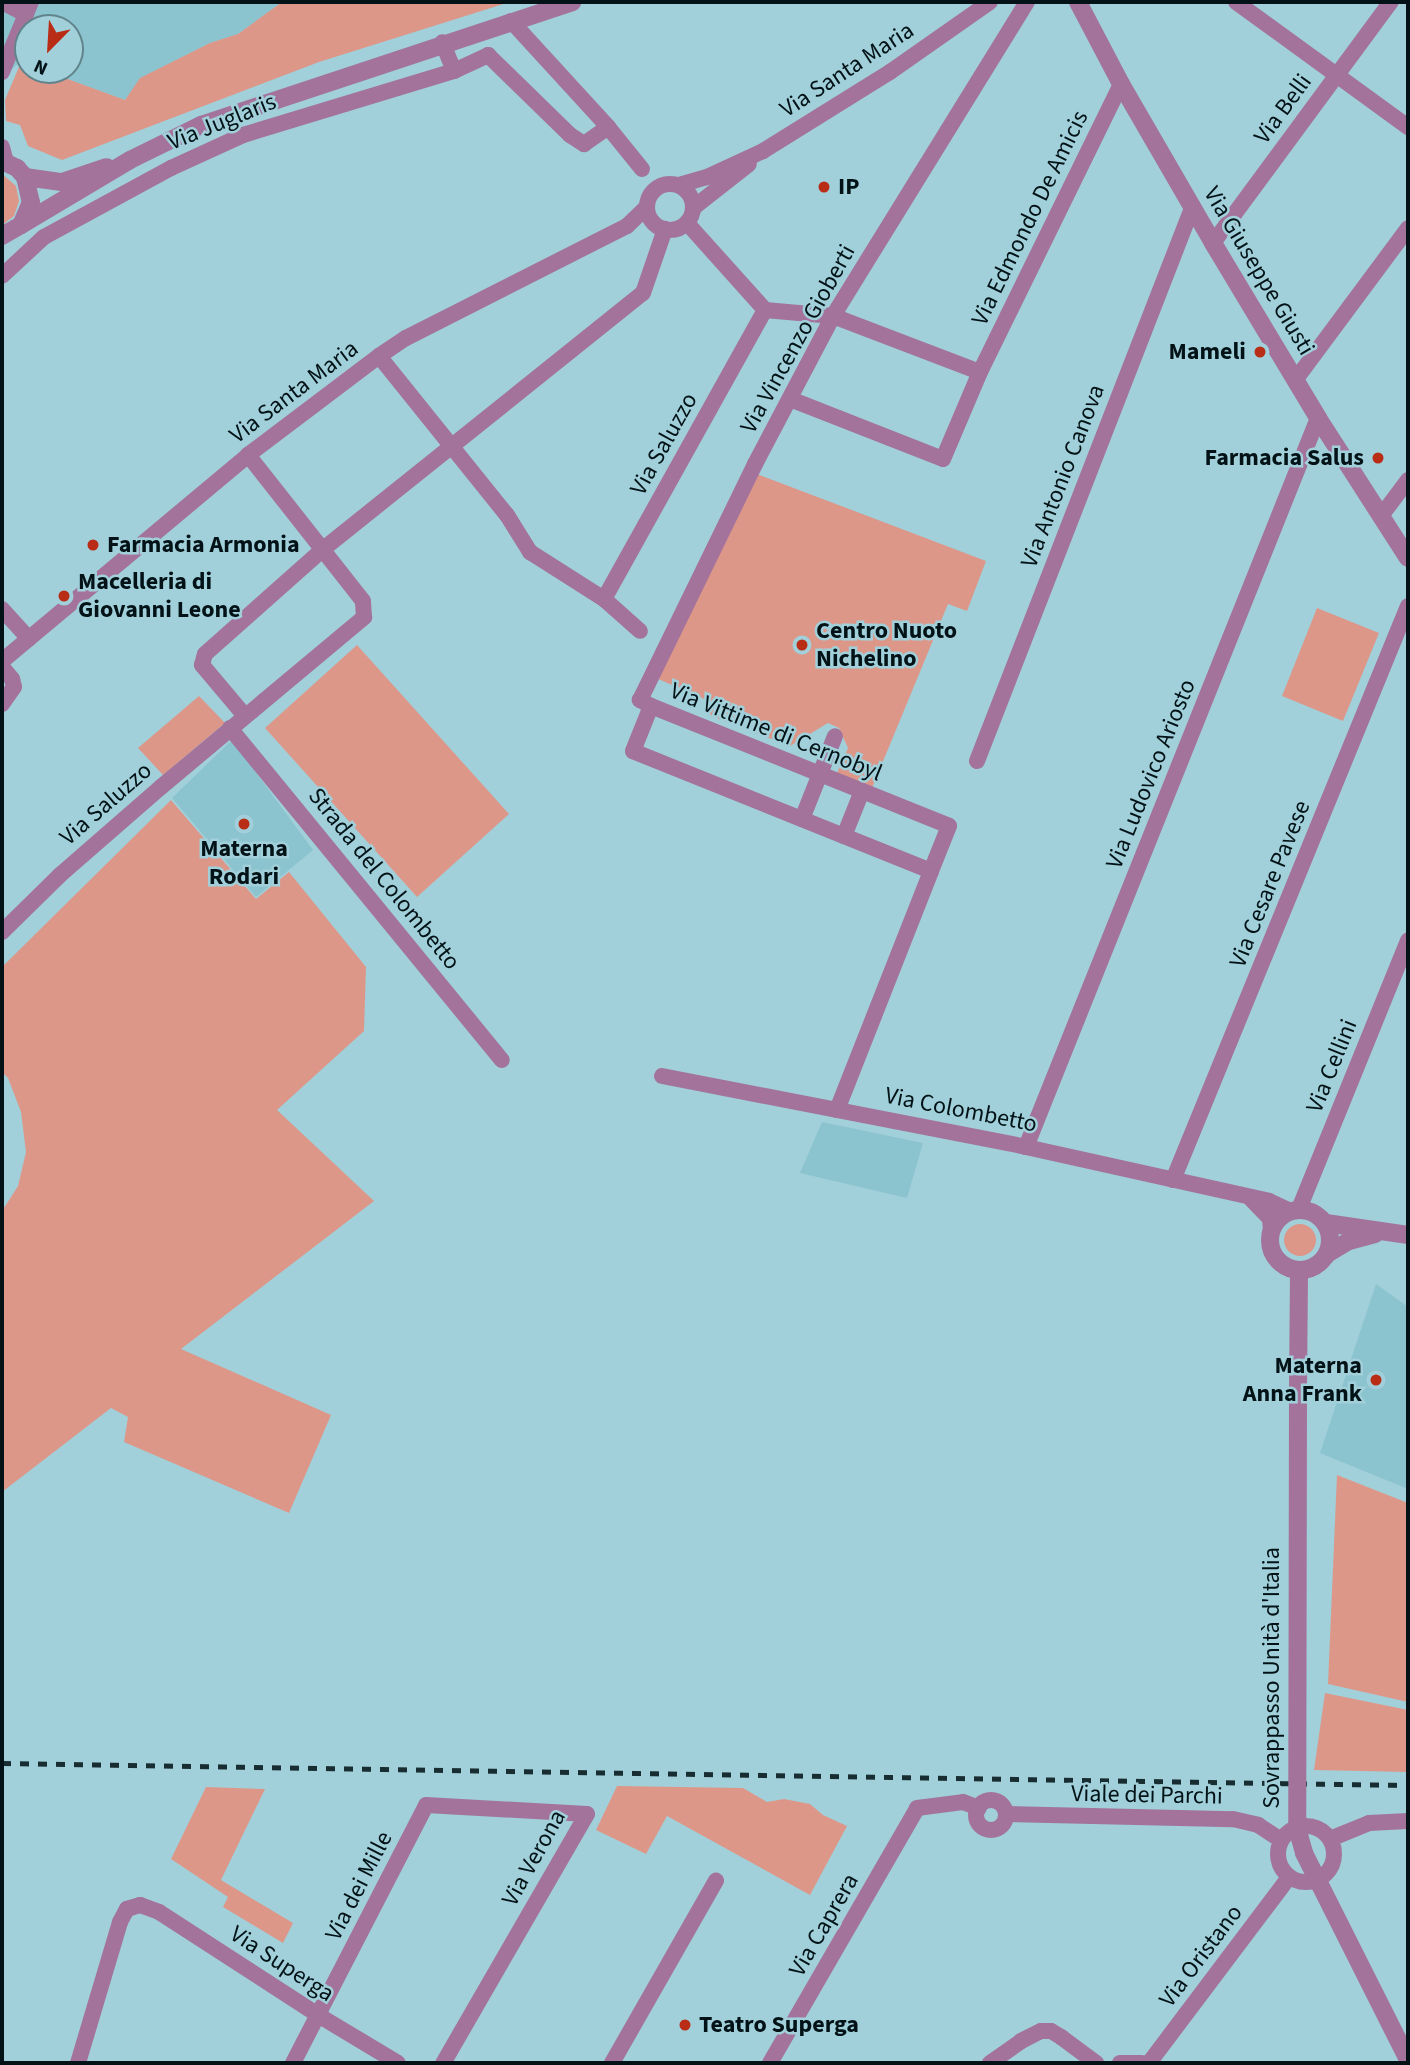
<!DOCTYPE html>
<meta charset="utf-8">
<style>
body{margin:0}
#map{position:relative;width:1410px;height:2065px;overflow:hidden;background:#a1d0da;font-family:"Source Sans 3",sans-serif}
div>[style]{position:absolute}
.built>*{inset:0;background:#8bc3ce}
.green>*{inset:0;background:#dd9789}
.round{border-radius:50%}
.minor>*{height:16px;margin:-8px;padding:0 8px;transform-origin:8px;border-radius:8px;background:#a3739c}
.minor>.ring{margin:-8px;padding:0;box-sizing:content-box;background:none;border:16px solid #a3739c;border-radius:50%}
.tertiary>*{height:18px;margin:-9px;padding:0 9px;transform-origin:9px;border-radius:9px;background:#a3739c}
.tertiary>.ring{margin:-9px;padding:0;box-sizing:content-box;background:none;border:18px solid #a3739c;border-radius:50%}
.rail>*{height:4.5px;margin-top:-2.25px;transform-origin:0;background:repeating-linear-gradient(90deg,#182d31 0 9px,transparent 0 18px)}
.tertiary-bridge>*{height:18px;margin:-9px;padding:0 9px;transform-origin:9px;border-radius:9px;background:#a3739c}
.dots>*{width:19px;height:19px;translate:-50% -50%;box-sizing:border-box;border:4px solid #a1d0da;border-radius:50%}
span{translate:-50% -50%;white-space:nowrap;text-align:center;line-height:1.15;-webkit-text-stroke:5px #a1d0da;paint-order:stroke}
.street-label{font-size:24px;color:#021216}
.poi-label{font-size:24px;color:#021216;font-weight:700}
.left{translate:0 -50%;text-align:left}
.right{translate:-100% -50%;text-align:right}
.frame{position:absolute;inset:0;border:4px solid #021216;pointer-events:none}
.north{position:absolute;left:14px;top:14px;width:70px;height:70px;box-sizing:border-box;background:#a1d0da;border:2px solid #61848c;border-radius:50%;rotate:204deg;font-size:19px;font-weight:700;line-height:28px;text-align:center;color:#021216}
.north::after{content:'';display:block;margin:auto;width:24px;height:32px;background:#b92d17;clip-path:polygon(50% 0,100% 100%,50% 72%,0 100%)}
</style>
<div id="map">
<div class="built">
<i style="clip-path:polygon(2px 2px,282px 2px,238px 34px,210px 43px,141px 78px,125px 100px,43px 70px,70px 70px,70px 28px,28px 28px,28px 64px,21px 62px,2px 76px)"></i>
<i style="clip-path:polygon(232px 740px,313px 850px,256px 897px,172px 798px)"></i>
<i style="clip-path:polygon(822px 1122px,923px 1143px,907px 1198px,800px 1173px)"></i>
<i style="clip-path:polygon(1376px 1284px,1408px 1307px,1408px 1489px,1320px 1453px)"></i>
</div>
<div class="green">
<i style="clip-path:polygon(282px 2px,510px 2px,319px 62px,62px 160px,28px 146px,20px 125px,6px 121px,5px 100px,21px 62px,28px 64px,28px 70px,43px 70px,125px 100px,140px 78px,210px 43px,238px 34px)"></i>
<i style="clip-path:polygon(2px 174px,16px 186px,19px 201px,14px 216px,2px 225px)"></i>
<i style="clip-path:polygon(757px 474px,986px 561px,967px 611px,948px 604px,872px 788px,837px 773px,848px 748px,839px 728px,828px 723px,790px 746px,711px 716px,704px 699px,656px 678px)"></i>
<i style="clip-path:polygon(1317px 608px,1379px 633px,1343px 721px,1282px 696px)"></i>
<i style="clip-path:polygon(357px 645px,509px 814px,417px 897px,265px 728px)"></i>
<i style="clip-path:polygon(199px 696px,225px 723px,163px 775px,138px 748px)"></i>
<i style="clip-path:polygon(171px 800px,256px 899px,289px 872px,366px 967px,364px 1031px,277px 1110px,374px 1201px,181px 1349px,331px 1415px,289px 1513px,124px 1442px,128px 1417px,111px 1408px,2px 1492px,2px 1211px,18px 1186px,26px 1152px,21px 1112px,8px 1078px,2px 1072px,2px 967px)"></i>
<i class="round" style="left:1284px;top:1224px;width:32px;height:32px"></i>
<i style="clip-path:polygon(1337px 1475px,1408px 1503px,1408px 1702px,1328px 1684px)"></i>
<i style="clip-path:polygon(1325px 1693px,1408px 1710px,1408px 1772px,1314px 1770px)"></i>
<i style="clip-path:polygon(617px 1786px,743px 1788px,767px 1802px,784px 1799px,810px 1804px,823px 1815px,847px 1826px,810px 1895px,667px 1816px,646px 1854px,596px 1830px)"></i>
<i style="clip-path:polygon(206px 1787px,265px 1789px,221px 1880px,293px 1923px,283px 1943px,223px 1907px,228px 1897px,171px 1859px)"></i>
</div>
<div class="minor">
<i style="left:2px;top:2px;width:27px;rotate:27deg"></i>
<i style="left:1236px;top:2px;width:213px;rotate:36deg"></i>
<i style="left:511px;top:21px;width:144px;rotate:47.5deg"></i>
<i style="left:608px;top:127px;width:54px;rotate:51deg"></i>
<i style="left:454px;top:71px;width:38px;rotate:-25deg"></i>
<i style="left:488px;top:55px;width:115px;rotate:44.3deg"></i>
<i style="left:570px;top:135px;width:17px;rotate:33deg"></i>
<i style="left:584px;top:144px;width:29px;rotate:-35deg"></i>
<i style="left:2px;top:72px;width:76px;rotate:-67.5deg"></i>
<i style="left:2px;top:147px;width:16px;rotate:75deg"></i>
<i class="ring" style="left:647px;top:184px;width:30px;height:30px"></i>
<i style="left:679px;top:185px;width:29px;rotate:-16deg"></i>
<i style="left:707px;top:177px;width:62px;rotate:-24.9deg"></i>
<i style="left:763px;top:151px;width:150px;rotate:-31.9deg"></i>
<i style="left:890px;top:72px;width:122px;rotate:-35deg"></i>
<i style="left:693px;top:208px;width:71px;rotate:-38.2deg"></i>
<i style="left:687px;top:223px;width:117px;rotate:48.1deg"></i>
<i style="left:765px;top:310px;width:68px;rotate:5deg"></i>
<i style="left:833px;top:316px;width:157px;rotate:20.9deg"></i>
<i style="left:1213px;top:243px;width:300px;rotate:-53.6deg"></i>
<i style="left:2px;top:276px;width:57px;rotate:-42.9deg"></i>
<i style="left:44px;top:237px;width:145px;rotate:-28.5deg"></i>
<i style="left:171px;top:168px;width:79px;rotate:-24.6deg"></i>
<i style="left:243px;top:135px;width:220px;rotate:-16.9deg"></i>
<i style="left:454px;top:71px;width:31px;rotate:-112deg"></i>
<i style="left:379px;top:356px;width:204px;rotate:51.2deg"></i>
<i style="left:507px;top:515px;width:44px;rotate:58.1deg"></i>
<i style="left:530px;top:552px;width:88px;rotate:32.4deg"></i>
<i style="left:604px;top:599px;width:48px;rotate:41.6deg"></i>
<i style="left:1296px;top:379px;width:188px;rotate:-53.4deg"></i>
<i style="left:790px;top:399px;width:164px;rotate:21.4deg"></i>
<i style="left:943px;top:459px;width:95px;rotate:-67deg"></i>
<i style="left:980px;top:372px;width:321px;rotate:-63.9deg"></i>
<i style="left:1381px;top:516px;width:45px;rotate:-53.1deg"></i>
<i style="left:604px;top:599px;width:331px;rotate:-60.9deg"></i>
<i style="left:2px;top:609px;width:40px;rotate:48deg"></i>
<i style="left:2px;top:661px;width:321px;rotate:-39.9deg"></i>
<i style="left:248px;top:455px;width:164px;rotate:-37.1deg"></i>
<i style="left:379px;top:356px;width:32px;rotate:-34deg"></i>
<i style="left:406px;top:338px;width:248px;rotate:-26.9deg"></i>
<i style="left:627px;top:226px;width:28px;rotate:-44deg"></i>
<i style="left:2px;top:667px;width:16px;rotate:50deg"></i>
<i style="left:12px;top:679px;width:8px;rotate:76deg"></i>
<i style="left:14px;top:687px;width:21px;rotate:125deg"></i>
<i style="left:651px;top:706px;width:13px;rotate:-151deg"></i>
<i style="left:640px;top:700px;width:263px;rotate:-64deg"></i>
<i style="left:755px;top:464px;width:167px;rotate:-62.2deg"></i>
<i style="left:833px;top:316px;width:369px;rotate:-58.3deg"></i>
<i style="left:651px;top:706px;width:321px;rotate:21.9deg"></i>
<i style="left:949px;top:826px;width:48px;rotate:111.8deg"></i>
<i style="left:931px;top:871px;width:321px;rotate:-158.1deg"></i>
<i style="left:633px;top:751px;width:48px;rotate:-68.2deg"></i>
<i style="left:245px;top:716px;width:67px;rotate:-130.1deg"></i>
<i style="left:202px;top:665px;width:11px;rotate:-75deg"></i>
<i style="left:205px;top:654px;width:157px;rotate:-41.6deg"></i>
<i style="left:322px;top:550px;width:411px;rotate:-38.7deg"></i>
<i style="left:643px;top:293px;width:68px;rotate:-71deg"></i>
<i style="left:230px;top:728px;width:429px;rotate:50.7deg"></i>
<i style="left:977px;top:761px;width:593px;rotate:-68.75deg"></i>
<i style="left:802px;top:819px;width:89px;rotate:-68.3deg"></i>
<i style="left:844px;top:836px;width:48px;rotate:-68.2deg"></i>
<i style="left:2px;top:932px;width:81px;rotate:-44.5deg"></i>
<i style="left:60px;top:875px;width:134px;rotate:-41.1deg"></i>
<i style="left:161px;top:787px;width:265px;rotate:-39.9deg"></i>
<i style="left:364px;top:617px;width:16px;rotate:-94deg"></i>
<i style="left:363px;top:601px;width:186px;rotate:-128.2deg"></i>
<i style="left:662px;top:1076px;width:371px;rotate:11deg"></i>
<i style="left:1026px;top:1147px;width:249px;rotate:12.5deg"></i>
<i style="left:1269px;top:1201px;width:23px;rotate:25deg"></i>
<i style="left:837px;top:1110px;width:257px;rotate:-68.5deg"></i>
<i style="left:1026px;top:1147px;width:785px;rotate:-68.17deg"></i>
<i style="left:1173px;top:1180px;width:620px;rotate:-67.74deg"></i>
<i style="left:1251px;top:1199px;width:28px;rotate:46deg"></i>
<i style="left:1270px;top:1219px;width:12px;rotate:85deg"></i>
<i style="left:1299px;top:1209px;width:290px;rotate:-67.9deg"></i>
<i class="ring" style="left:976px;top:1800px;width:14px;height:14px"></i>
<i style="left:1006px;top:1814px;width:227px;rotate:1.3deg"></i>
<i style="left:1233px;top:1819px;width:26px;rotate:13deg"></i>
<i style="left:1258px;top:1825px;width:27px;rotate:33deg"></i>
<i class="ring" style="left:1278px;top:1826px;width:40px;height:40px"></i>
<i style="left:1330px;top:1839px;width:42px;rotate:-22.3deg"></i>
<i style="left:1369px;top:1823px;width:39px;rotate:-3deg"></i>
<i style="left:78px;top:2063px;width:147px;rotate:-73.4deg"></i>
<i style="left:120px;top:1922px;width:15px;rotate:-62deg"></i>
<i style="left:127px;top:1909px;width:14px;rotate:-17deg"></i>
<i style="left:140px;top:1905px;width:20px;rotate:20deg"></i>
<i style="left:159px;top:1912px;width:189px;rotate:32.9deg"></i>
<i style="left:318px;top:2015px;width:93px;rotate:31deg"></i>
<i style="left:293px;top:2063px;width:290px;rotate:-62.7deg"></i>
<i style="left:426px;top:1805px;width:161px;rotate:3.2deg"></i>
<i style="left:587px;top:1814px;width:288px;rotate:120deg"></i>
<i style="left:612px;top:2063px;width:210px;rotate:-60.3deg"></i>
<i style="left:770px;top:2063px;width:294px;rotate:-60deg"></i>
<i style="left:917px;top:1808px;width:46px;rotate:-7.4deg"></i>
<i style="left:963px;top:1802px;width:17px;rotate:21deg"></i>
<i style="left:990px;top:2063px;width:38px;rotate:-35deg"></i>
<i style="left:1021px;top:2041px;width:22px;rotate:-27deg"></i>
<i style="left:1041px;top:2031px;width:10px"></i>
<i style="left:1051px;top:2031px;width:12px;rotate:31deg"></i>
<i style="left:1061px;top:2037px;width:44px;rotate:36.6deg"></i>
<i style="left:1120px;top:2063px;width:22px"></i>
<i style="left:1149px;top:2063px;width:233px;rotate:-53deg"></i>
</div>
<div class="tertiary">
<i style="left:1078px;top:2px;width:93px;rotate:62.3deg"></i>
<i style="left:1121px;top:84px;width:184px;rotate:59.9deg"></i>
<i style="left:1213px;top:243px;width:204px;rotate:59deg"></i>
<i style="left:1318px;top:418px;width:166px;rotate:57.3deg"></i>
<i style="left:2px;top:161px;width:17px;rotate:25deg"></i>
<i style="left:17px;top:168px;width:12px;rotate:48deg"></i>
<i style="left:25px;top:177px;width:26px;rotate:77deg"></i>
<i style="left:31px;top:202px;width:25px;rotate:113deg"></i>
<i style="left:21px;top:225px;width:22px;rotate:150deg"></i>
<i style="left:25px;top:177px;width:37px;rotate:8deg"></i>
<i style="left:62px;top:182px;width:47px;rotate:-18.4deg"></i>
<i style="left:21px;top:225px;width:127px;rotate:-30.8deg"></i>
<i style="left:130px;top:160px;width:79px;rotate:-26.2deg"></i>
<i style="left:201px;top:125px;width:391px;rotate:-18.3deg"></i>
<i class="ring" style="left:1270px;top:1210px;width:42px;height:42px"></i>
<i style="left:1326px;top:1223px;width:83px;rotate:8.3deg"></i>
<i style="left:1327px;top:1254px;width:26px;rotate:-31deg"></i>
<i style="left:1349px;top:1241px;width:27px;rotate:-15deg"></i>
<i style="left:1298px;top:1388px;width:118px;rotate:-89.5deg"></i>
</div>
<div class="rail">
<i style="left:2px;top:1763px;width:1406px;rotate:0.9deg"></i>
</div>
<div class="tertiary-bridge">
<i style="left:1298px;top:1388px;width:440px;rotate:90.1deg"></i>
<i style="left:1297px;top:1828px;width:26px;rotate:74deg"></i>
<i style="left:1304px;top:1853px;width:232px;rotate:63.3deg"></i>
</div>
<div class="dots">
<i style="left:824px;top:187px;background:#b92d17"></i>
<i style="left:1260px;top:352px;background:#b92d17"></i>
<i style="left:1378px;top:458px;background:#b92d17"></i>
<i style="left:93px;top:545px;background:#b92d17"></i>
<i style="left:64px;top:596px;background:#b92d17"></i>
<i style="left:802px;top:645px;background:#b92d17"></i>
<i style="left:244px;top:824px;background:#b92d17"></i>
<i style="left:1376px;top:1380px;background:#b92d17"></i>
<i style="left:685px;top:2025px;background:#b92d17"></i>
</div>
<div class="street-label">
<span style="left:847px;top:70px;rotate:-33deg">Via Santa Maria</span>
<span style="left:1283px;top:109px;rotate:-54deg">Via Belli</span>
<span style="left:222px;top:122px;rotate:-22deg">Via Juglaris</span>
<span style="left:1030px;top:218px;rotate:-64deg">Via Edmondo De Amicis</span>
<span style="left:1259px;top:271px;rotate:59deg">Via Giuseppe Giusti</span>
<span style="left:798px;top:339px;rotate:-61deg">Via Vincenzo Gioberti</span>
<span style="left:294px;top:392px;rotate:-37deg">Via Santa Maria</span>
<span style="left:664px;top:444px;rotate:-61deg">Via Saluzzo</span>
<span style="left:1063px;top:476px;rotate:-69deg">Via Antonio Canova</span>
<span style="left:776px;top:732px;rotate:22deg">Via Vittime di Cernobyl</span>
<span style="left:1151px;top:774px;rotate:-68deg">Via Ludovico Ariosto</span>
<span style="left:106px;top:804px;rotate:-41deg">Via Saluzzo</span>
<span style="left:384px;top:879px;rotate:51deg">Strada del Colombetto</span>
<span style="left:1270px;top:884px;rotate:-68deg">Via Cesare Pavese</span>
<span style="left:1332px;top:1066px;rotate:-68deg">Via Cellini</span>
<span style="left:961px;top:1110px;rotate:11deg">Via Colombetto</span>
<span style="left:1272px;top:1678px;rotate:-90deg">Sovrappasso Unità d'Italia</span>
<span style="left:1147px;top:1795px;rotate:1deg">Viale dei Parchi</span>
<span style="left:534px;top:1858px;rotate:-61deg">Via Verona</span>
<span style="left:359px;top:1886px;rotate:-63deg">Via dei Mille</span>
<span style="left:824px;top:1925px;rotate:-60deg">Via Caprera</span>
<span style="left:1201px;top:1956px;rotate:-53deg">Via Oristano</span>
<span style="left:282px;top:1964px;rotate:33deg">Via Superga</span>
</div>
<div class="poi-label">
<span class="left" style="left:838px;top:187px">IP</span>
<span class="right" style="left:1246px;top:352px">Mameli</span>
<span class="right" style="left:1364px;top:458px">Farmacia Salus</span>
<span class="left" style="left:107px;top:545px">Farmacia Armonia</span>
<span class="left" style="left:78px;top:596px">Macelleria di<br>Giovanni Leone</span>
<span class="left" style="left:816px;top:645px">Centro Nuoto<br>Nichelino</span>
<span style="left:244px;top:863px">Materna<br>Rodari</span>
<span class="right" style="left:1362px;top:1380px">Materna<br>Anna Frank</span>
<span class="left" style="left:699px;top:2025px">Teatro Superga</span>
</div>
<div class="frame"></div>
<div class="north">N</div>
</div>
